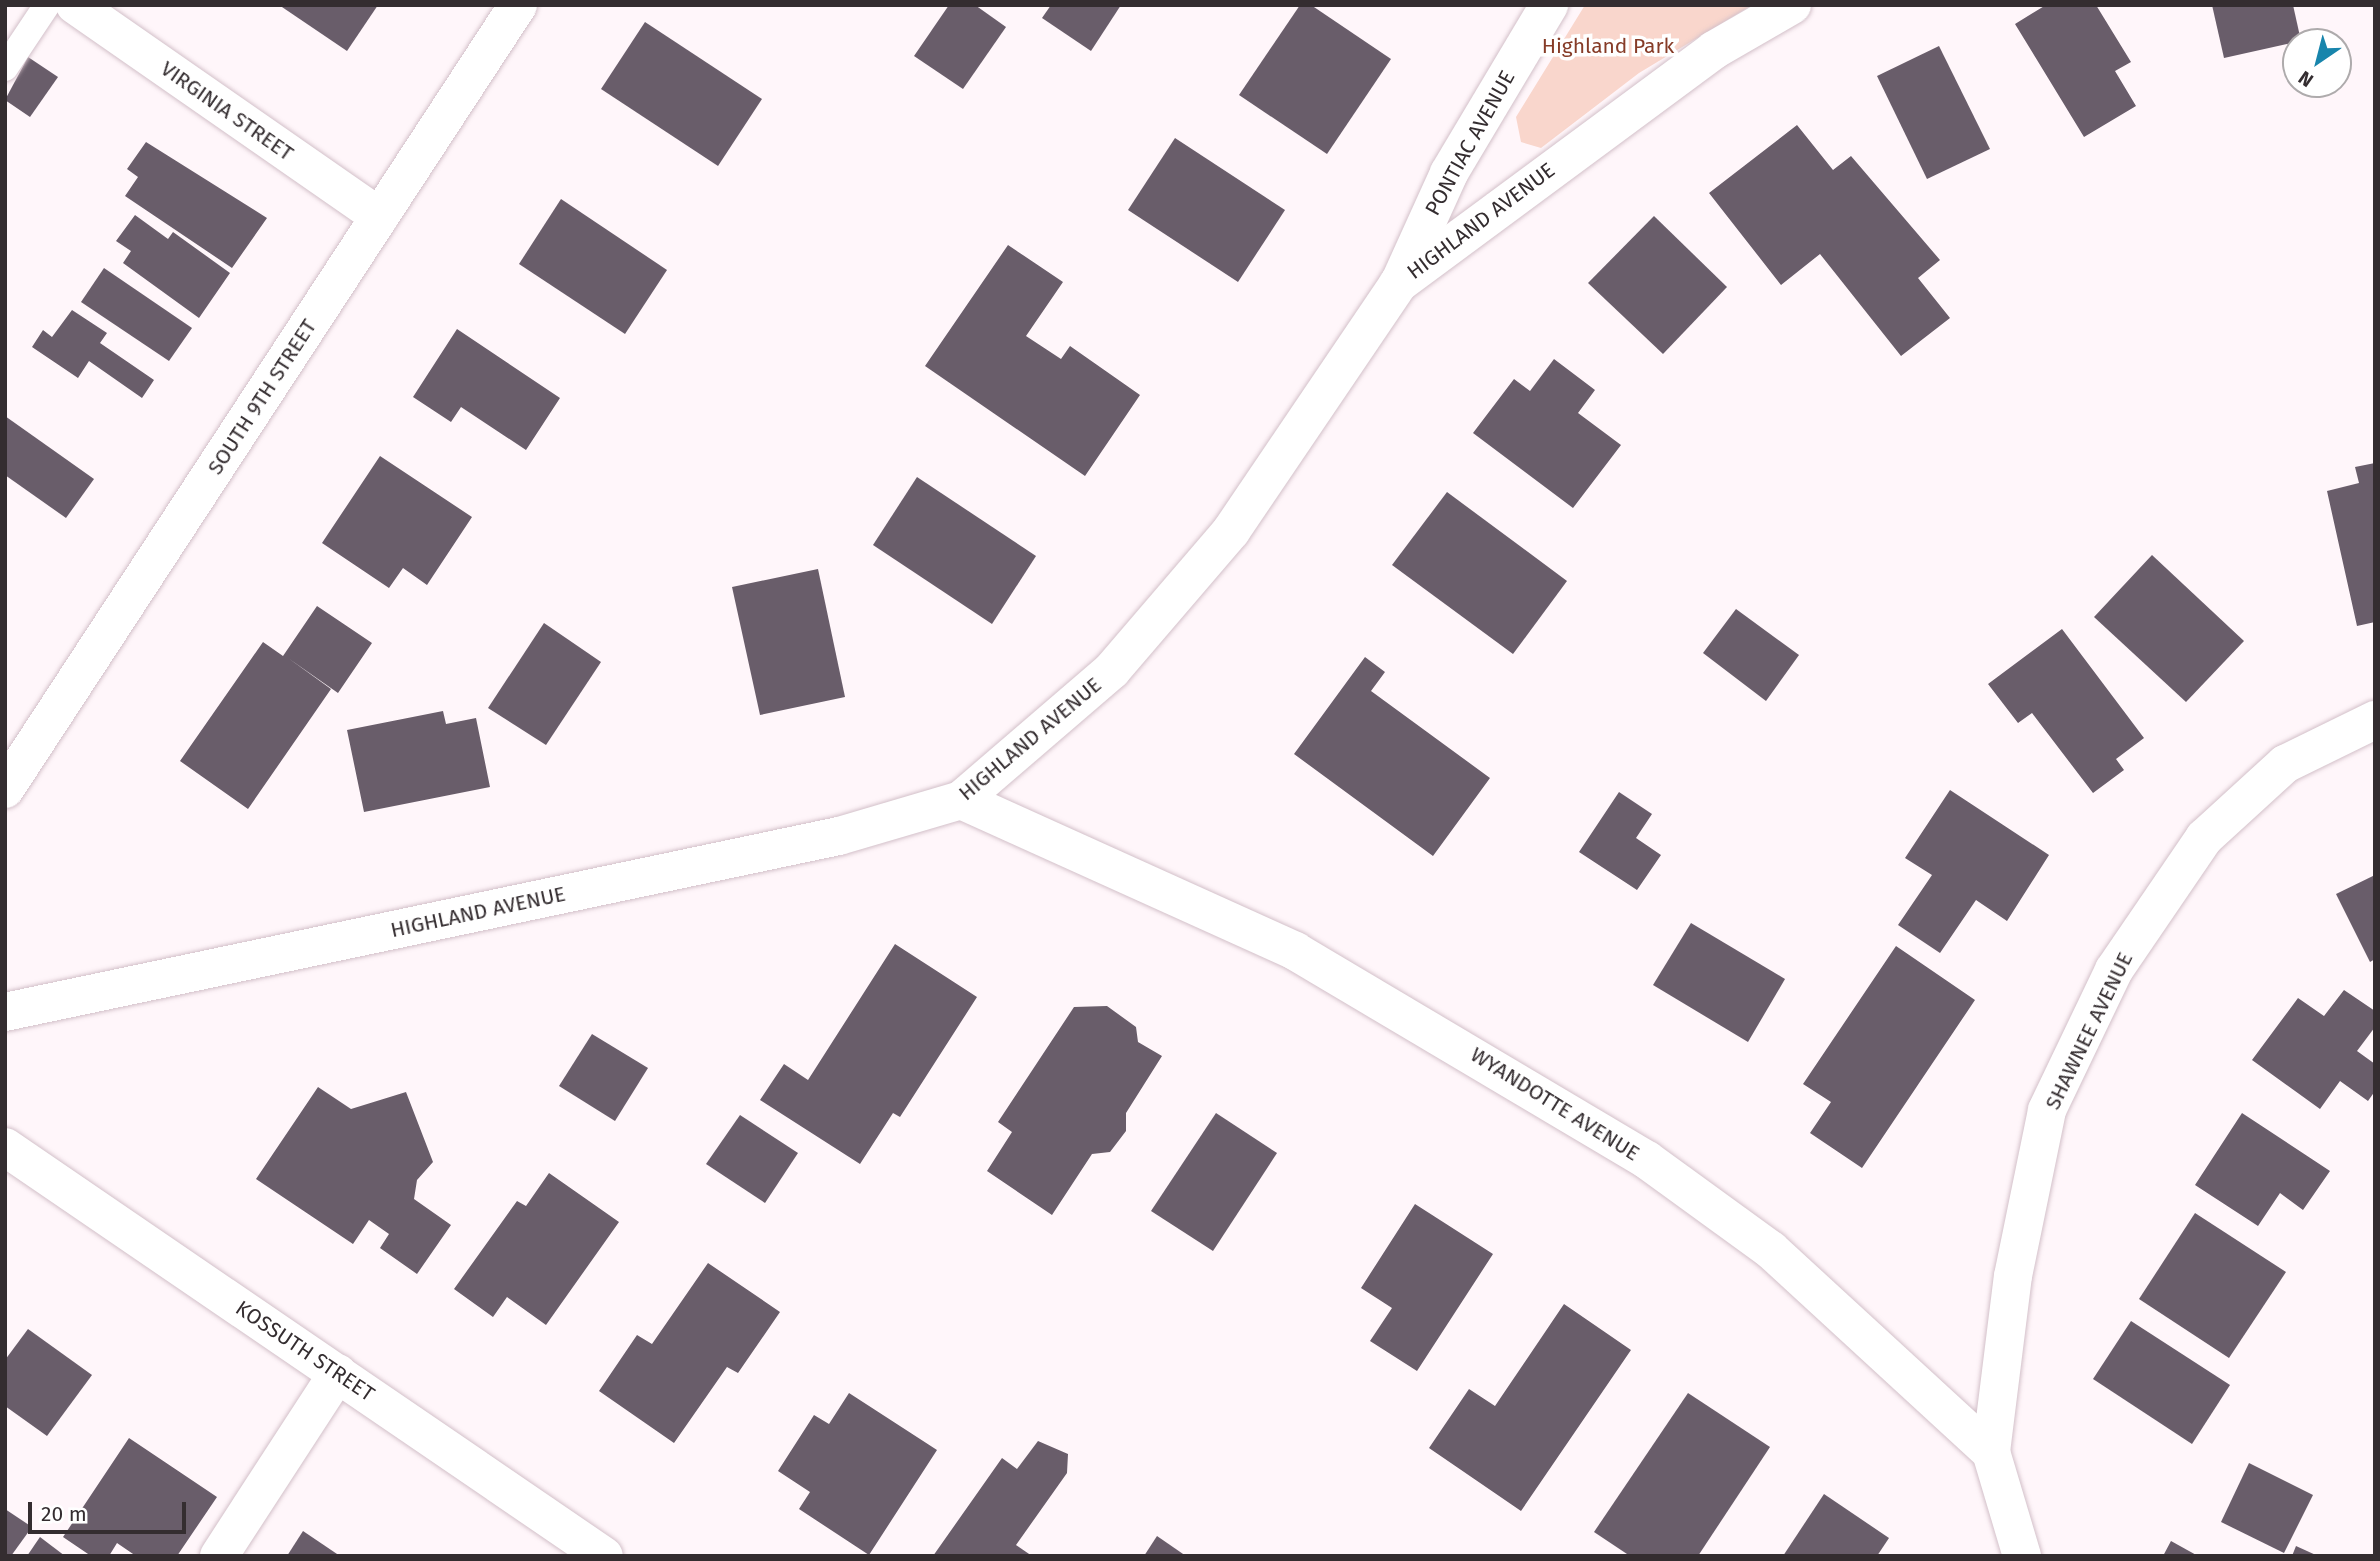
<!DOCTYPE html>
<style>
body{margin:0}
#map{position:relative;width:2380px;height:1561px;overflow:hidden;background:#fff6fa;font-family:"Fira Sans",sans-serif}
div>[style]{position:absolute}
.green>*{inset:0;background:#f9d6cc}
.building>*{inset:0;background:#695d6a}
.roads{filter:drop-shadow(0 0 2px #d3c0c9) drop-shadow(0 0 2px #d3c0c9)}
.lane>*{height:26px;margin:-13px;padding:0 13px;transform-origin:13px;border-radius:13px;background:#fff}
.street>*{height:38px;margin:-19px;padding:0 19px;transform-origin:19px;border-radius:19px;background:#fff}
.secondary>*{height:38px;margin:-19px;padding:0 19px;transform-origin:19px;border-radius:19px;background:#fff}
span{translate:-50% -50%;white-space:nowrap;text-align:center;line-height:1.15;-webkit-text-stroke:7px #fff;paint-order:stroke}
.park-label{font-size:21px;color:#863c28}
.street-label{font-size:21px;color:#342d30}
.frame{position:absolute;inset:0;border:7px solid #342d30;pointer-events:none}
.north{position:absolute;left:2282px;top:28px;width:70px;height:70px;box-sizing:border-box;background:#fff;border:2px solid #aeabac;border-radius:50%;rotate:215deg;font-size:19px;font-weight:700;line-height:28px;text-align:center;color:#342d30}
.north::after{content:'';display:block;margin:auto;width:24px;height:32px;background:#1885ac;clip-path:polygon(50% 0,100% 100%,50% 72%,0 100%)}
.scale{position:absolute;left:28px;top:1502px;width:158px;height:32px;box-sizing:border-box;border:4px solid #342d30;border-top:0;padding-left:9px;font-size:21px;line-height:24px;white-space:nowrap;color:#342d30;-webkit-text-stroke:5px #fff;paint-order:stroke}
</style>
<div id="map">
<div class="green">
<i style="clip-path:polygon(1585px 5px,1752px 5px,1639px 73px,1541px 148px,1521px 142px,1516px 117px)"></i>
</div>
<div class="building">
<i style="clip-path:polygon(279px 5px,378px 5px,347px 51px)"></i>
<i style="clip-path:polygon(949px 5px,975px 5px,1006px 27px,963px 89px,914px 56px)"></i>
<i style="clip-path:polygon(1051px 5px,1121px 5px,1091px 51px,1042px 18px)"></i>
<i style="clip-path:polygon(1300px 5px,1311px 5px,1391px 59px,1327px 154px,1239px 95px)"></i>
<i style="clip-path:polygon(2046px 5px,2096px 5px,2131px 62px,2115px 71px,2136px 106px,2084px 137px,2015px 24px)"></i>
<i style="clip-path:polygon(2212px 5px,2293px 5px,2301px 41px,2224px 58px)"></i>
<i style="clip-path:polygon(645px 22px,762px 99px,718px 166px,601px 89px)"></i>
<i style="clip-path:polygon(1939px 46px,1990px 149px,1927px 179px,1877px 76px)"></i>
<i style="clip-path:polygon(28px 57px,58px 77px,30px 117px,5px 100px)"></i>
<i style="clip-path:polygon(1797px 125px,1833px 170px,1851px 156px,1940px 260px,1918px 278px,1950px 318px,1901px 356px,1820px 254px,1781px 285px,1709px 193px)"></i>
<i style="clip-path:polygon(1175px 138px,1285px 210px,1238px 282px,1128px 210px)"></i>
<i style="clip-path:polygon(146px 142px,267px 218px,232px 268px,125px 196px,138px 177px,127px 169px)"></i>
<i style="clip-path:polygon(561px 199px,667px 270px,625px 334px,519px 264px)"></i>
<i style="clip-path:polygon(135px 215px,168px 239px,173px 232px,230px 273px,199px 318px,123px 263px,131px 251px,116px 241px)"></i>
<i style="clip-path:polygon(1654px 216px,1727px 287px,1663px 354px,1588px 283px)"></i>
<i style="clip-path:polygon(1008px 245px,1063px 282px,1026px 336px,1061px 359px,1070px 346px,1140px 395px,1085px 476px,925px 366px)"></i>
<i style="clip-path:polygon(104px 268px,192px 328px,169px 361px,81px 302px)"></i>
<i style="clip-path:polygon(72px 310px,107px 333px,100px 343px,154px 380px,142px 398px,89px 361px,78px 378px,32px 347px,43px 330px,52px 337px)"></i>
<i style="clip-path:polygon(457px 329px,560px 398px,526px 450px,461px 407px,451px 422px,413px 397px)"></i>
<i style="clip-path:polygon(1554px 359px,1595px 390px,1578px 413px,1621px 445px,1573px 508px,1473px 433px,1514px 379px,1530px 391px)"></i>
<i style="clip-path:polygon(5px 416px,94px 479px,66px 518px,5px 475px)"></i>
<i style="clip-path:polygon(380px 456px,472px 517px,427px 585px,403px 568px,389px 588px,322px 543px)"></i>
<i style="clip-path:polygon(2375px 463px,2375px 622px,2357px 626px,2327px 491px,2359px 483px,2355px 467px)"></i>
<i style="clip-path:polygon(917px 477px,1036px 556px,992px 624px,873px 545px)"></i>
<i style="clip-path:polygon(1447px 492px,1567px 581px,1513px 654px,1392px 565px)"></i>
<i style="clip-path:polygon(2152px 555px,2244px 641px,2186px 702px,2094px 617px)"></i>
<i style="clip-path:polygon(818px 569px,845px 697px,760px 715px,732px 587px)"></i>
<i style="clip-path:polygon(317px 606px,372px 643px,338px 693px,288px 658px,331px 689px,248px 809px,180px 761px,263px 642px,283px 656px)"></i>
<i style="clip-path:polygon(1736px 609px,1799px 655px,1766px 701px,1703px 653px)"></i>
<i style="clip-path:polygon(544px 623px,601px 662px,546px 745px,488px 708px)"></i>
<i style="clip-path:polygon(2062px 629px,2144px 738px,2116px 759px,2124px 770px,2093px 793px,2032px 713px,2018px 723px,1988px 684px)"></i>
<i style="clip-path:polygon(1365px 657px,1385px 672px,1371px 691px,1490px 778px,1433px 856px,1294px 754px)"></i>
<i style="clip-path:polygon(443px 711px,446px 724px,476px 718px,490px 787px,364px 812px,347px 730px)"></i>
<i style="clip-path:polygon(1950px 790px,2049px 855px,2007px 921px,1976px 900px,1940px 953px,1898px 925px,1932px 875px,1905px 858px)"></i>
<i style="clip-path:polygon(1619px 792px,1652px 814px,1636px 838px,1661px 855px,1637px 890px,1579px 852px)"></i>
<i style="clip-path:polygon(2375px 875px,2375px 959px,2370px 962px,2336px 894px)"></i>
<i style="clip-path:polygon(1691px 923px,1785px 979px,1748px 1042px,1653px 985px)"></i>
<i style="clip-path:polygon(895px 944px,977px 997px,900px 1117px,893px 1113px,860px 1164px,760px 1100px,784px 1064px,808px 1080px)"></i>
<i style="clip-path:polygon(1896px 946px,1975px 1000px,1862px 1168px,1810px 1133px,1831px 1102px,1803px 1084px)"></i>
<i style="clip-path:polygon(2344px 990px,2375px 1011px,2375px 1027px,2357px 1051px,2375px 1064px,2375px 1091px,2368px 1101px,2340px 1081px,2320px 1109px,2252px 1060px,2298px 998px,2324px 1016px)"></i>
<i style="clip-path:polygon(1107px 1006px,1136px 1027px,1138px 1042px,1162px 1056px,1126px 1113px,1126px 1131px,1110px 1152px,1092px 1154px,1052px 1215px,987px 1171px,1012px 1132px,998px 1122px,1074px 1007px)"></i>
<i style="clip-path:polygon(592px 1034px,648px 1068px,615px 1121px,559px 1086px)"></i>
<i style="clip-path:polygon(318px 1087px,351px 1109px,406px 1092px,433px 1162px,417px 1180px,414px 1199px,451px 1225px,417px 1274px,380px 1248px,389px 1234px,369px 1220px,353px 1244px,256px 1179px)"></i>
<i style="clip-path:polygon(1216px 1113px,1277px 1153px,1213px 1251px,1151px 1211px)"></i>
<i style="clip-path:polygon(2242px 1113px,2330px 1171px,2303px 1210px,2280px 1193px,2258px 1226px,2195px 1185px)"></i>
<i style="clip-path:polygon(740px 1115px,798px 1153px,765px 1203px,706px 1164px)"></i>
<i style="clip-path:polygon(549px 1173px,619px 1222px,546px 1325px,507px 1297px,493px 1317px,454px 1289px,517px 1201px,526px 1206px)"></i>
<i style="clip-path:polygon(1415px 1204px,1493px 1254px,1417px 1371px,1370px 1341px,1392px 1308px,1361px 1288px)"></i>
<i style="clip-path:polygon(2195px 1213px,2286px 1272px,2229px 1358px,2139px 1299px)"></i>
<i style="clip-path:polygon(708px 1263px,780px 1312px,738px 1373px,727px 1367px,674px 1443px,599px 1391px,637px 1335px,652px 1344px)"></i>
<i style="clip-path:polygon(1564px 1304px,1631px 1350px,1521px 1511px,1429px 1448px,1469px 1389px,1495px 1406px)"></i>
<i style="clip-path:polygon(2131px 1321px,2230px 1385px,2192px 1444px,2093px 1379px)"></i>
<i style="clip-path:polygon(28px 1329px,92px 1375px,47px 1436px,5px 1406px,5px 1360px)"></i>
<i style="clip-path:polygon(849px 1393px,937px 1450px,869px 1555px,799px 1509px,810px 1492px,778px 1471px,814px 1415px,829px 1424px)"></i>
<i style="clip-path:polygon(1688px 1393px,1770px 1447px,1698px 1556px,1630px 1556px,1594px 1532px)"></i>
<i style="clip-path:polygon(129px 1438px,217px 1497px,177px 1556px,136px 1556px,117px 1543px,109px 1556px,91px 1556px,63px 1537px)"></i>
<i style="clip-path:polygon(1038px 1441px,1068px 1454px,1067px 1473px,1016px 1545px,1032px 1556px,933px 1556px,1002px 1458px,1017px 1469px)"></i>
<i style="clip-path:polygon(2249px 1463px,2313px 1495px,2284px 1553px,2221px 1522px)"></i>
<i style="clip-path:polygon(1824px 1494px,1889px 1538px,1877px 1556px,1783px 1556px)"></i>
<i style="clip-path:polygon(5px 1509px,32px 1527px,11px 1556px,5px 1556px)"></i>
<i style="clip-path:polygon(303px 1531px,340px 1556px,287px 1556px)"></i>
<i style="clip-path:polygon(1157px 1536px,1186px 1556px,1144px 1556px)"></i>
<i style="clip-path:polygon(40px 1537px,65px 1556px,27px 1556px)"></i>
<i style="clip-path:polygon(2171px 1541px,2198px 1556px,2163px 1556px)"></i>
<i style="clip-path:polygon(2296px 1546px,2318px 1556px,2292px 1556px)"></i>
</div>
<div class="roads">
<div class="lane">
<i style="left:5px;top:68px;width:76px;rotate:-56.3deg"></i>
</div>
<div class="street">
<i style="left:75px;top:5px;width:371px;rotate:34.8deg"></i>
<i style="left:1401px;top:279px;width:116px;rotate:-65.6deg"></i>
<i style="left:1449px;top:173px;width:196px;rotate:-59.2deg"></i>
<i style="left:961px;top:800px;width:367px;rotate:24.3deg"></i>
<i style="left:1295px;top:951px;width:409px;rotate:30.7deg"></i>
<i style="left:1647px;top:1160px;width:153px;rotate:36deg"></i>
<i style="left:1771px;top:1250px;width:299px;rotate:42.6deg"></i>
<i style="left:1991px;top:1452px;width:109px;rotate:73.4deg"></i>
<i style="left:5px;top:1012px;width:852px;rotate:-11.92deg"></i>
<i style="left:839px;top:836px;width:127px;rotate:-16.4deg"></i>
<i style="left:961px;top:800px;width:199px;rotate:-40.7deg"></i>
<i style="left:1112px;top:670px;width:183px;rotate:-49.4deg"></i>
<i style="left:1231px;top:531px;width:298px;rotate:-55.9deg"></i>
<i style="left:1398px;top:284px;width:393px;rotate:-36.5deg"></i>
<i style="left:1714px;top:50px;width:90px;rotate:-30deg"></i>
<i style="left:1991px;top:1452px;width:177px;rotate:-82.9deg"></i>
<i style="left:2013px;top:1276px;width:169px;rotate:-78.4deg"></i>
<i style="left:2047px;top:1110px;width:155px;rotate:-64.4deg"></i>
<i style="left:2114px;top:970px;width:160px;rotate:-55.7deg"></i>
<i style="left:2204px;top:838px;width:110px;rotate:-42.4deg"></i>
<i style="left:2285px;top:764px;width:100px;rotate:-26.1deg"></i>
<i style="left:219px;top:1556px;width:218px;rotate:-57deg"></i>
</div>
<div class="secondary">
<i style="left:5px;top:789px;width:937px;rotate:-56.8deg"></i>
<i style="left:5px;top:1147px;width:725px;rotate:34.33deg"></i>
</div>
</div>
<div class="park-label">
<span style="left:1608px;top:46px">Highland Park</span>
</div>
<div class="street-label">
<span style="left:227px;top:111px;rotate:35deg">VIRGINIA STREET</span>
<span style="left:1470px;top:143px;rotate:-61deg">PONTIAC AVENUE</span>
<span style="left:1481px;top:221px;rotate:-37deg">HIGHLAND AVENUE</span>
<span style="left:262px;top:397px;rotate:-57deg">SOUTH 9TH STREET</span>
<span style="left:1030px;top:739px;rotate:-40deg">HIGHLAND AVENUE</span>
<span style="left:478px;top:912px;rotate:-12deg">HIGHLAND AVENUE</span>
<span style="left:2089px;top:1031px;rotate:-64deg">SHAWNEE AVENUE</span>
<span style="left:1555px;top:1104px;rotate:32deg">WYANDOTTE AVENUE</span>
<span style="left:305px;top:1351px;rotate:34deg">KOSSUTH STREET</span>
</div>
<div class="frame"></div>
<div class="north">N</div>
<div class="scale">20 m</div>
</div>
